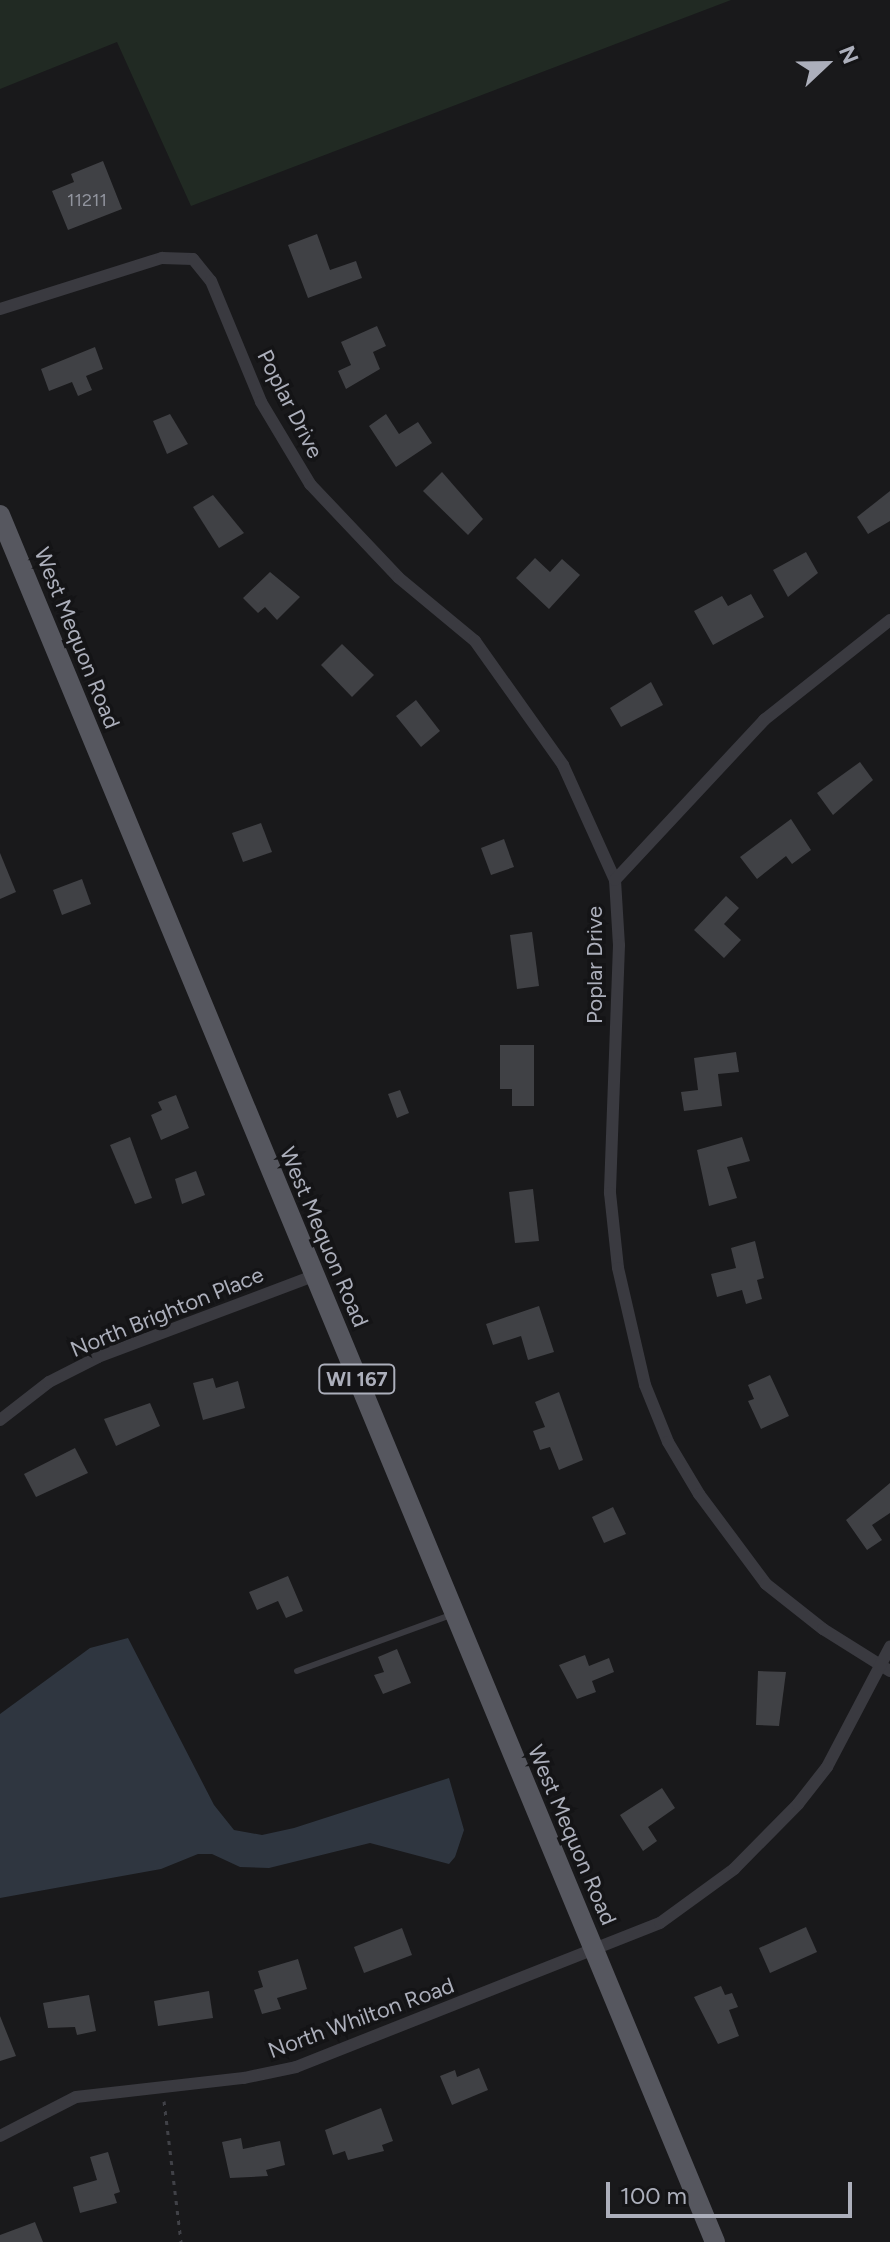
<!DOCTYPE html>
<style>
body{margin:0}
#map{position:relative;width:890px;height:2242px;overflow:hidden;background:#19191b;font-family:Figtree,sans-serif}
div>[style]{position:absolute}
.green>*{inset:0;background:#212a23}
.water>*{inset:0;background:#2f3640}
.building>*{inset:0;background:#404145}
.path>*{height:3px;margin-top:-1.5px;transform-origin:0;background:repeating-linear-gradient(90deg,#404147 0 4px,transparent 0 10px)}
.service>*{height:6px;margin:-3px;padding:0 3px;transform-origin:3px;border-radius:3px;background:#3a3a40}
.minor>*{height:12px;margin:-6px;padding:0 6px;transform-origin:6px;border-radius:6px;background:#3a3a40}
.primary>*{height:20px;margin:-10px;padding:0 10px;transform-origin:10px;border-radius:10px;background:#56575f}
span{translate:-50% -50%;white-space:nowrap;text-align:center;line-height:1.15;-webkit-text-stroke:7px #141416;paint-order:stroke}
.number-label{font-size:18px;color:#91949e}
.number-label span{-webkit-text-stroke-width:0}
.shield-label span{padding:2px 6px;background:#141416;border:2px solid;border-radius:6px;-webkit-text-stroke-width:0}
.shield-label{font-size:20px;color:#acafbb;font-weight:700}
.street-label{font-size:22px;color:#acafbb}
.north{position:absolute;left:786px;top:24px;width:80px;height:80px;-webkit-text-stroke:6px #141416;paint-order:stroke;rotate:68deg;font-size:22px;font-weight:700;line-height:32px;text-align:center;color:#acafbb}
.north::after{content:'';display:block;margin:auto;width:28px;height:36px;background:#acafbb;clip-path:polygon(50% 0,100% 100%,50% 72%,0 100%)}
.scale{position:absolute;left:606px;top:2182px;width:246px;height:36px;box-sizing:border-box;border:4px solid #acafbb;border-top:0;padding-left:10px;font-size:24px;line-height:28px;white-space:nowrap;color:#acafbb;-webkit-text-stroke:6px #141416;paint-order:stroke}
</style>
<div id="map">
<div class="green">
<i style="clip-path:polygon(0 0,731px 0,191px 206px,117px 42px,0 89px)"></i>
</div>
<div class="water">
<i style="clip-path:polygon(128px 1638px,214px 1805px,234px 1830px,262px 1835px,294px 1828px,449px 1778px,464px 1830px,455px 1857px,449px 1864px,370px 1843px,269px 1868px,240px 1867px,212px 1854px,198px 1854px,161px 1869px,0 1898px,0 1714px,90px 1648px)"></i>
</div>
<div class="building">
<i style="clip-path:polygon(103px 161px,122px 209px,68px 230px,52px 191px,74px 182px,71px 174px)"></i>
<i style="clip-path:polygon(317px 234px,330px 270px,356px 261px,362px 278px,308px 298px,288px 245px)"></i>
<i style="clip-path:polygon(377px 326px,386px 346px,373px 352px,380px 369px,346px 389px,338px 371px,351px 365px,341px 342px)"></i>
<i style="clip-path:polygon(95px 347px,103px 369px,86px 376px,92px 390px,78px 396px,72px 382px,49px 391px,41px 369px)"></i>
<i style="clip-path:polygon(170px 414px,188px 444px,167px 454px,153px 421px)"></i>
<i style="clip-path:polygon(386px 414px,399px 434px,418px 422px,432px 443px,396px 467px,369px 426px)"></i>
<i style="clip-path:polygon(442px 472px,483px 519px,468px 535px,423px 491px)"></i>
<i style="clip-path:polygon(890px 491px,890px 521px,868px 534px,857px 517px)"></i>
<i style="clip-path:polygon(213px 495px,244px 533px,219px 548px,193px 507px)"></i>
<i style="clip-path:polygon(806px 552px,818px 573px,788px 597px,773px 570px)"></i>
<i style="clip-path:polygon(535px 558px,550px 572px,562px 559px,580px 575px,549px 609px,516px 578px)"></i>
<i style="clip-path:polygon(270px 572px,300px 597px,277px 620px,265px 607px,258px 613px,243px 598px)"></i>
<i style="clip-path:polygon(751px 594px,764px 617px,713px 645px,694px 611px,722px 596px,728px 606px)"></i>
<i style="clip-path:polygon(342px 644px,374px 675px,352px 697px,321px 665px)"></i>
<i style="clip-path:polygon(651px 682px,663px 705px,621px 727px,610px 708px)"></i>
<i style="clip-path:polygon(416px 700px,440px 731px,421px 747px,396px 716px)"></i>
<i style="clip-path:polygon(860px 762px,873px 780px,833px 815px,817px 793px)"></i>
<i style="clip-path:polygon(791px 819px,811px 850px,792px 864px,786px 856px,757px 879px,740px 857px)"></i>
<i style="clip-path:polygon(261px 823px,272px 852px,243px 862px,232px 833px)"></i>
<i style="clip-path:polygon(504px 839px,514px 867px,491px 875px,481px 848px)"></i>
<i style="clip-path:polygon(0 853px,16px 892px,0 899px)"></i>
<i style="clip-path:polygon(82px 879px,91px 904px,62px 915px,53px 890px)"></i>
<i style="clip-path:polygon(726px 896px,739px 908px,724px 924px,741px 940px,724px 958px,694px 930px)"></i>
<i style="clip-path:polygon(532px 932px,539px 986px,517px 989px,510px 935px)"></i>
<i style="clip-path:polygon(500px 1045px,534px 1045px,534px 1106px,512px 1106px,512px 1089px,500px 1089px)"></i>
<i style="clip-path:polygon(736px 1052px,739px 1072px,718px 1074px,722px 1106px,684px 1111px,681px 1092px,698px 1090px,694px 1058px)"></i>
<i style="clip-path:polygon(400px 1090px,409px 1113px,397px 1118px,388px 1094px)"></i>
<i style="clip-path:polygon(176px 1095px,189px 1128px,161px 1140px,151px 1115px,162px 1110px,158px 1102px)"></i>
<i style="clip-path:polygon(130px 1137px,152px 1198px,135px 1204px,110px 1145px)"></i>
<i style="clip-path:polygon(742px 1137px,750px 1161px,727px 1167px,737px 1198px,709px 1206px,697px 1150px)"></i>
<i style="clip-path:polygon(196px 1171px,205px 1195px,182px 1204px,175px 1179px)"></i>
<i style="clip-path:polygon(533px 1189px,539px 1241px,515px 1243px,509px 1192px)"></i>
<i style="clip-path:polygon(755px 1241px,764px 1278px,757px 1280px,762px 1299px,746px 1304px,742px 1290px,717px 1297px,711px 1274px,736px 1268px,731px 1248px)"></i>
<i style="clip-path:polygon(539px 1306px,554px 1352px,528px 1360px,521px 1336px,493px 1345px,486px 1324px)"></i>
<i style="clip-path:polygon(770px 1375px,789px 1416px,761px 1429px,748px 1401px,754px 1399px,748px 1385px)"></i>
<i style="clip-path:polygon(213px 1378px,216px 1388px,238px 1381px,245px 1408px,203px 1420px,193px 1383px)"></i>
<i style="clip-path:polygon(559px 1392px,583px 1460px,559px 1470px,550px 1447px,540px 1450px,533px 1431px,545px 1427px,535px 1402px)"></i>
<i style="clip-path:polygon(150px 1403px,160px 1426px,116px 1446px,104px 1419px)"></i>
<i style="clip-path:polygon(75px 1448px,88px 1473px,36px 1497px,24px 1474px)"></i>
<i style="clip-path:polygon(890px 1483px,890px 1513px,872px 1525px,882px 1540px,867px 1550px,846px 1520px)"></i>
<i style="clip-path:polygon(613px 1507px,626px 1534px,604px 1543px,592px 1517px)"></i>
<i style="clip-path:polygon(288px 1576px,303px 1611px,286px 1618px,278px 1601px,257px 1610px,249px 1592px)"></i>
<i style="clip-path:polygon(397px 1649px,411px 1683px,383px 1694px,374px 1675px,384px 1672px,378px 1657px)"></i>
<i style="clip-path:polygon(585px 1655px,589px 1666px,609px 1658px,614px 1672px,592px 1681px,596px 1692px,577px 1699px,559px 1665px)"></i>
<i style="clip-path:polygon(758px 1671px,786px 1672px,779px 1726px,756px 1725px)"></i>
<i style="clip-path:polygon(662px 1788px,675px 1808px,648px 1827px,657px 1841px,643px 1851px,620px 1815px)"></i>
<i style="clip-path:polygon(806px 1927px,817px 1952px,770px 1973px,759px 1948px)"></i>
<i style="clip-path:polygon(402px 1928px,412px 1955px,364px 1973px,354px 1947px)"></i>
<i style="clip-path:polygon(298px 1959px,307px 1989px,277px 1998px,281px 2009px,262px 2014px,254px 1990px,263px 1987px,258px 1971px)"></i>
<i style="clip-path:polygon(721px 1986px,725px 1995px,732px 1993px,738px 2007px,729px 2010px,739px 2036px,718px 2044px,694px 1997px)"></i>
<i style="clip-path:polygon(209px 1991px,213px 2018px,158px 2026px,154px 2001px)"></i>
<i style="clip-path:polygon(89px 1995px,96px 2031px,77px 2035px,75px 2027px,48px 2028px,43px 2003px)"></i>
<i style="clip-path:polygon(0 2016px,16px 2056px,0 2061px)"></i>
<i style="clip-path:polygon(479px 2068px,488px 2090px,452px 2105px,440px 2076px,455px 2070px,457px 2077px)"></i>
<i style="clip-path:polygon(381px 2108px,393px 2141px,382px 2145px,384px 2151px,348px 2160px,345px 2151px,333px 2155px,325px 2130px)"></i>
<i style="clip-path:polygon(241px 2138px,243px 2149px,280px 2141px,285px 2165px,266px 2170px,268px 2176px,230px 2178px,222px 2142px)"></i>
<i style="clip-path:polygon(108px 2152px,120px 2192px,114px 2194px,117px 2203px,80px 2213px,73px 2187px,97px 2180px,90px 2157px)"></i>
<i style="clip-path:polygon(35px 2222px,43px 2242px,0 2242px,0 2235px)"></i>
</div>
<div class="path">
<i style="left:164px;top:2101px;width:142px;rotate:83.1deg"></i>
</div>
<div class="service">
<i style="left:297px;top:1671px;width:164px;rotate:-20deg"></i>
</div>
<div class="minor">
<i style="left:0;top:309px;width:170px;rotate:-17.5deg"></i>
<i style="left:162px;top:258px;width:31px;rotate:2deg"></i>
<i style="left:193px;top:259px;width:28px;rotate:51deg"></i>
<i style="left:211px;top:281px;width:131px;rotate:67.5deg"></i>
<i style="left:261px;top:402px;width:96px;rotate:59.1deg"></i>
<i style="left:310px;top:484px;width:129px;rotate:46.6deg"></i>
<i style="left:399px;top:578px;width:99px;rotate:39.7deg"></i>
<i style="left:475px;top:641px;width:152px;rotate:54.6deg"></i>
<i style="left:563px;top:765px;width:126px;rotate:65.7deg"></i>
<i style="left:615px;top:880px;width:65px;rotate:86.5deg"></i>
<i style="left:619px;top:945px;width:248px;rotate:92.1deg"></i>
<i style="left:610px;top:1193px;width:75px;rotate:83.9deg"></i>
<i style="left:618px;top:1268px;width:120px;rotate:77deg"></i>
<i style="left:645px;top:1385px;width:61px;rotate:68deg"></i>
<i style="left:668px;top:1442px;width:61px;rotate:59.2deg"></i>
<i style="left:699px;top:1494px;width:112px;rotate:53.3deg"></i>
<i style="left:766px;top:1584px;width:73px;rotate:38.3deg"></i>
<i style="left:823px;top:1629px;width:79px;rotate:32.1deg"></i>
<i style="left:615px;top:880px;width:219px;rotate:-47deg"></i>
<i style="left:764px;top:720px;width:161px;rotate:-38.4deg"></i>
<i style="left:0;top:1420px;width:62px;rotate:-37.8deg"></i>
<i style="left:49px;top:1382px;width:55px;rotate:-27deg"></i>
<i style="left:98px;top:1357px;width:231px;rotate:-20.6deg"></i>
<i style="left:0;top:2136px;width:85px;rotate:-27.2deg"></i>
<i style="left:76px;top:2097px;width:169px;rotate:-6.5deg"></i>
<i style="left:244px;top:2078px;width:53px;rotate:-11.9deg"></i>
<i style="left:296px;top:2067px;width:391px;rotate:-21.6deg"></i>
<i style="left:660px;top:1923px;width:92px;rotate:-36.1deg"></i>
<i style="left:734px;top:1869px;width:91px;rotate:-45.4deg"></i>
<i style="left:798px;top:1804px;width:47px;rotate:-51.9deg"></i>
<i style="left:827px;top:1767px;width:136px;rotate:-62.3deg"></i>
</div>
<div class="primary">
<i style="left:0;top:515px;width:1869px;rotate:67.51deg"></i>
</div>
<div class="number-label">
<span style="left:87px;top:200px">11211</span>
</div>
<div class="shield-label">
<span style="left:357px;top:1379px">WI 167</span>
</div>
<div class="street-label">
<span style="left:290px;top:404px;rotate:63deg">Poplar Drive</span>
<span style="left:77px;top:638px;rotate:68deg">West Mequon Road</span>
<span style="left:595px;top:965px;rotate:-90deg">Poplar Drive</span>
<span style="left:324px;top:1237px;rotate:67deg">West Mequon Road</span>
<span style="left:167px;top:1312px;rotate:-22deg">North Brighton Place</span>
<span style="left:572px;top:1835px;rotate:67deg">West Mequon Road</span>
<span style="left:361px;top:2018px;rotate:-20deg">North Whilton Road</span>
</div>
<div class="north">N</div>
<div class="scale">100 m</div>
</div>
